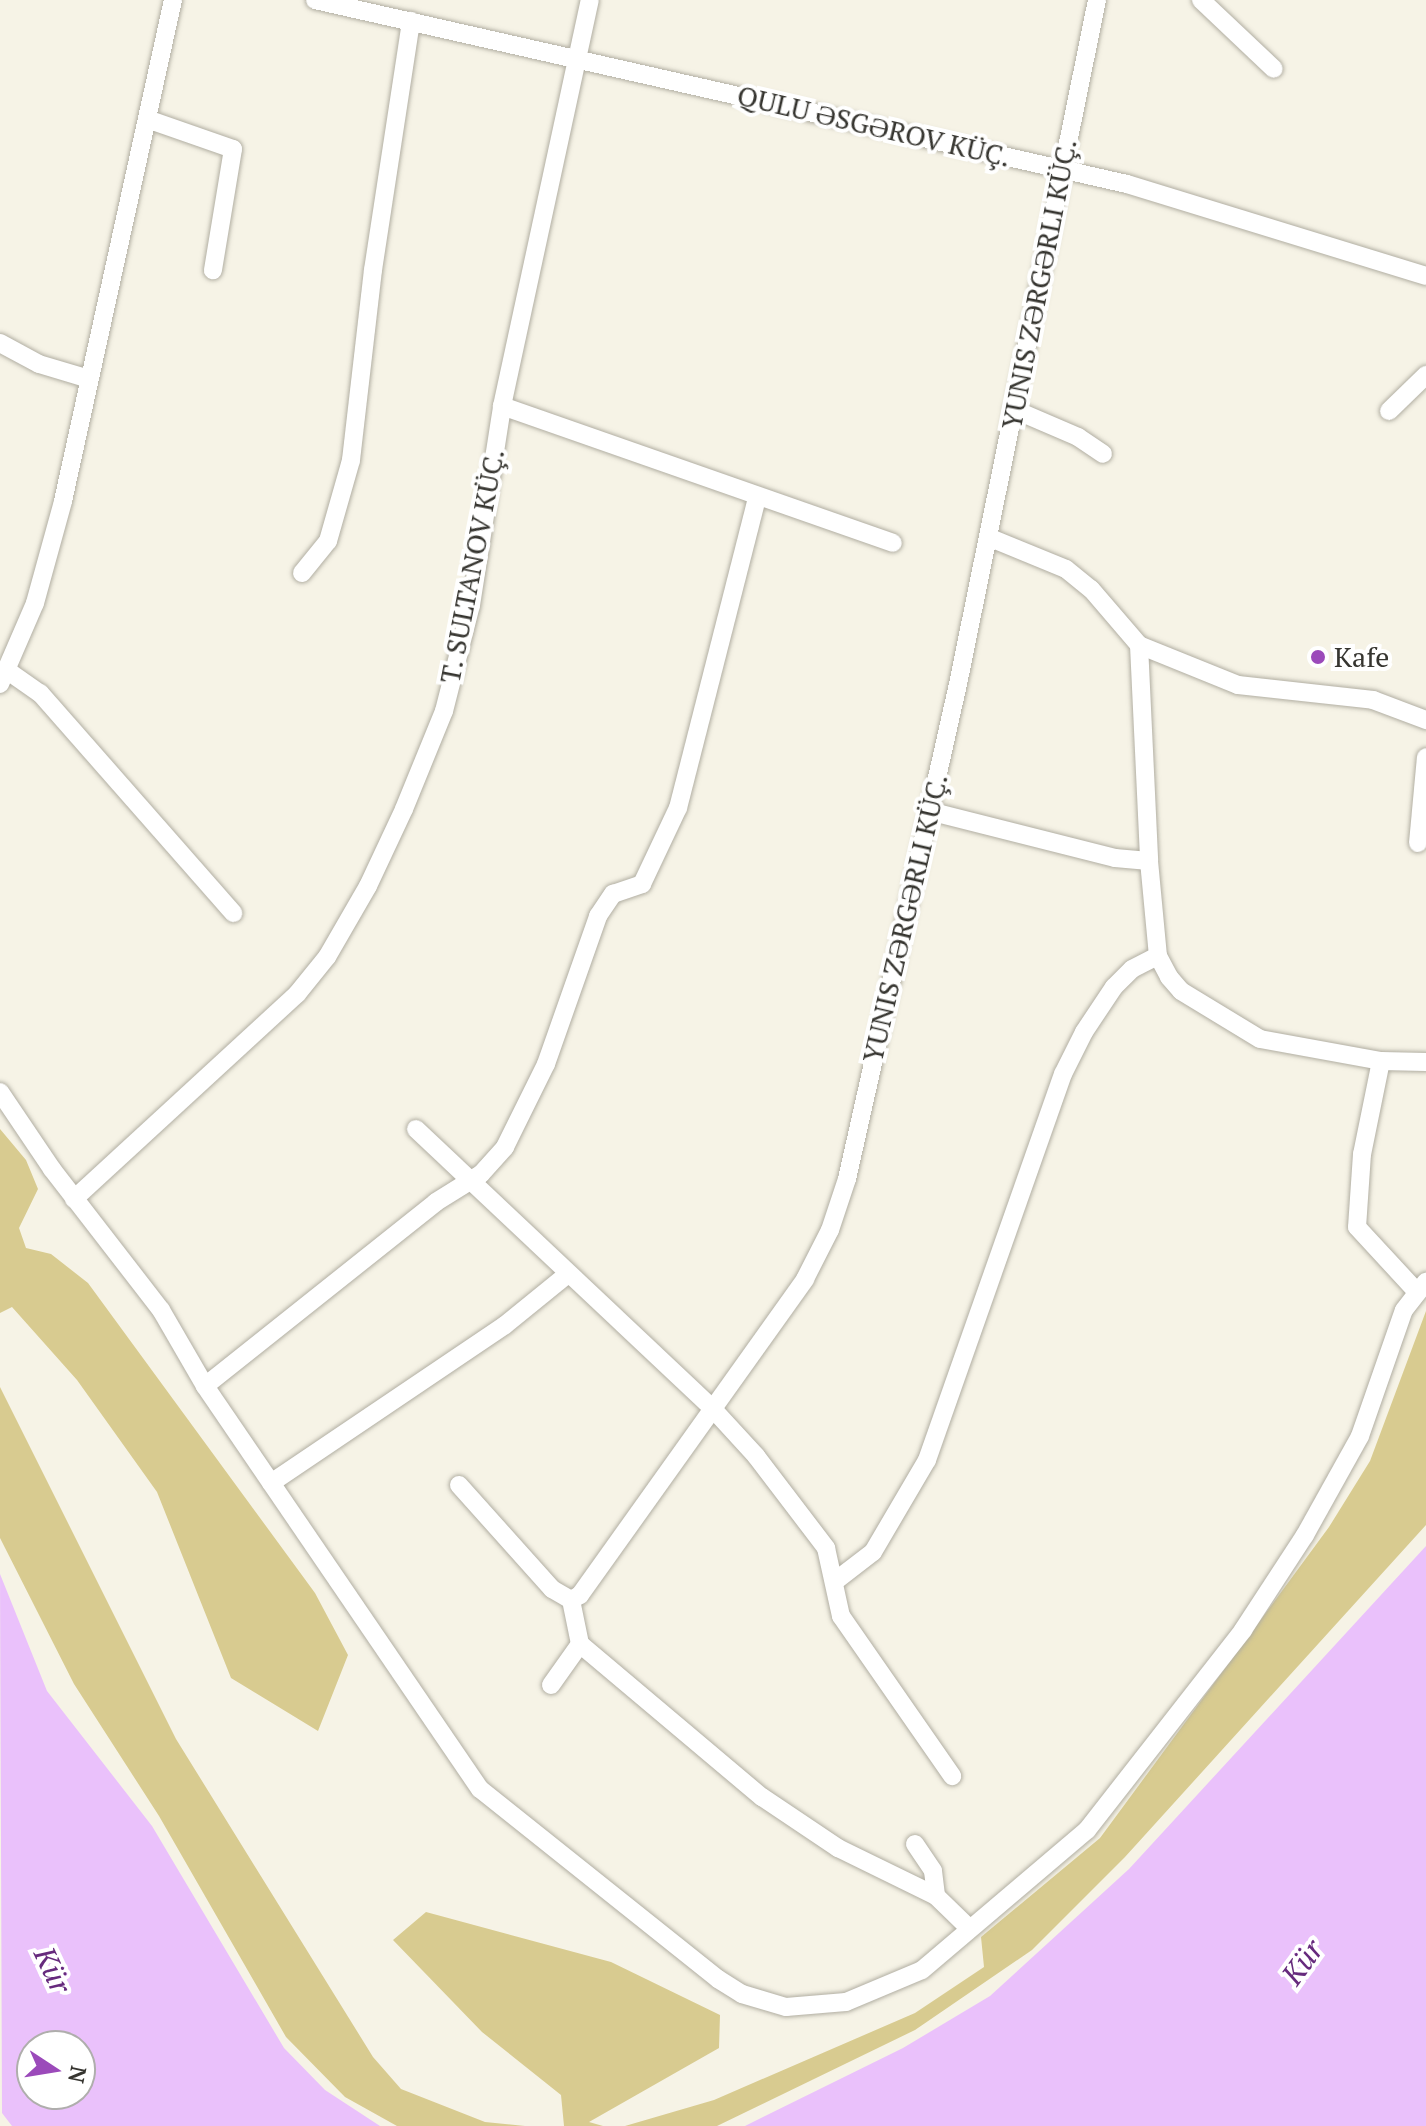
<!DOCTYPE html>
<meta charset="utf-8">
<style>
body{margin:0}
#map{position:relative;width:1426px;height:2126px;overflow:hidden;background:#f6f3e6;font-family:"PT Serif",serif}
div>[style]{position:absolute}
.green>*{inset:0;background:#d8cb90}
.water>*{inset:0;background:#eac1fb}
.roads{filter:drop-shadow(0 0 2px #b1aea2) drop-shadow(0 0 2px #b1aea2)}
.minor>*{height:18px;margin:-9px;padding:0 9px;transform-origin:9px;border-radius:9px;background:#fff}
.dots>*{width:22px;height:22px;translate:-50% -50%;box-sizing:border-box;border:4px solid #fff;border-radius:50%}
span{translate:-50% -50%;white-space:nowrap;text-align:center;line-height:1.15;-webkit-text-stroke:8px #fff;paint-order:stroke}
.street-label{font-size:28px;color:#363530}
.poi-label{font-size:28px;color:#363530}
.left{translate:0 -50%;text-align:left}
.water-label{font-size:30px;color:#662a7d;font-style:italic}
.north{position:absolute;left:16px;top:2030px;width:80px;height:80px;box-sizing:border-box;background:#fff;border:2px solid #afaeac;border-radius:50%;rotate:102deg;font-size:22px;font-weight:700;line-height:32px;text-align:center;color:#363530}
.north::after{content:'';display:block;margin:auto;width:28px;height:36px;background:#9b4aba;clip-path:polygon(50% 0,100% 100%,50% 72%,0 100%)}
</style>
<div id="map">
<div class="green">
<i style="clip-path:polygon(0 1129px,26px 1160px,38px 1189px,19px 1228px,26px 1248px,51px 1254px,88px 1283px,315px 1593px,348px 1655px,318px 1731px,231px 1678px,157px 1492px,77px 1380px,12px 1307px,0 1313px)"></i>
<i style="clip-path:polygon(1426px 1311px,1426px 1525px,1125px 1857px,1032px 1950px,915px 2030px,717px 2126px,625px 2126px,714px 2100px,915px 2013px,984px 1967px,981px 1937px,1100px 1838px,1329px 1527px,1370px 1461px)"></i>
<i style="clip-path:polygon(0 1387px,176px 1739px,373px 2057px,401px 2089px,485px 2122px,525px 2126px,397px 2126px,345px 2097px,286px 2037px,159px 1816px,74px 1684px,0 1538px)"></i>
<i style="clip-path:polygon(426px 1912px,611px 1962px,720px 2015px,719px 2048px,589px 2122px,603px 2126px,564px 2126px,561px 2095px,482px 2032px,393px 1940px)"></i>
</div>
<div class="water">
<i style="clip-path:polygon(1426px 1546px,1426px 2126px,745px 2126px,903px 2048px,990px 1996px,1129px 1869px)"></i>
<i style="clip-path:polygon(evenodd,0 1574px,47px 1691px,152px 1826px,284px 2048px,325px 2090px,380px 2126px,12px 2126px,2px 2113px,0 1574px,32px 2046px,80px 2046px,80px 2094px,32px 2094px,32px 2046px)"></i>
</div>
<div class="roads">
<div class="minor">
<i style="left:315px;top:0;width:833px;rotate:12.77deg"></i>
<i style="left:1127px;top:184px;width:313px;rotate:17.1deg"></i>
<i style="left:1201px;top:0;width:100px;rotate:43.4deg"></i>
<i style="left:147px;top:119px;width:91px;rotate:19.2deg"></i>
<i style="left:233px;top:149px;width:123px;rotate:99.4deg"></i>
<i style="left:0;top:343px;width:44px;rotate:28.3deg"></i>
<i style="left:39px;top:364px;width:52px;rotate:16.7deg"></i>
<i style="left:502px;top:406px;width:414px;rotate:19.3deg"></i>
<i style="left:1013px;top:409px;width:71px;rotate:23.3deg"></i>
<i style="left:1078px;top:437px;width:30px;rotate:34deg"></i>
<i style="left:1389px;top:411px;width:52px;rotate:-44.2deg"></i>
<i style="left:988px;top:537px;width:84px;rotate:22.3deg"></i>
<i style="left:1066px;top:569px;width:32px;rotate:39deg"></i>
<i style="left:1091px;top:589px;width:74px;rotate:49.4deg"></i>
<i style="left:1139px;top:645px;width:216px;rotate:87.3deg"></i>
<i style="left:1149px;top:861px;width:95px;rotate:84.6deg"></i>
<i style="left:1158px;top:956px;width:24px;rotate:62deg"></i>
<i style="left:1169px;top:977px;width:18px;rotate:49deg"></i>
<i style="left:1181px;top:991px;width:92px;rotate:31.3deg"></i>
<i style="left:1260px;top:1039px;width:123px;rotate:10.3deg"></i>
<i style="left:1381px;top:1061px;width:45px;rotate:1.3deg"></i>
<i style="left:302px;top:573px;width:41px;rotate:-50.9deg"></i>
<i style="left:328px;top:541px;width:84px;rotate:-74.1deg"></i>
<i style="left:351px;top:460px;width:191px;rotate:-83.4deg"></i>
<i style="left:373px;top:270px;width:252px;rotate:-81.3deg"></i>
<i style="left:1139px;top:645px;width:107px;rotate:22deg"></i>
<i style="left:1238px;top:685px;width:136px;rotate:6.3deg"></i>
<i style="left:1373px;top:700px;width:57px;rotate:20.7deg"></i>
<i style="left:8px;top:671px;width:39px;rotate:35deg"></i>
<i style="left:40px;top:693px;width:293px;rotate:48.7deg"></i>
<i style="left:0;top:684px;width:88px;rotate:-66.6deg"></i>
<i style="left:35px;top:603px;width:106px;rotate:-74.6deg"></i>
<i style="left:63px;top:501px;width:513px;rotate:-77.62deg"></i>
<i style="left:929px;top:811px;width:192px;rotate:14.2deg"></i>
<i style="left:1115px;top:858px;width:34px;rotate:5deg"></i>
<i style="left:1418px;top:843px;width:86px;rotate:-84.7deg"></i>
<i style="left:1381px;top:1061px;width:95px;rotate:101.5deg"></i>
<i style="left:1362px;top:1154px;width:73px;rotate:93.9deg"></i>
<i style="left:1357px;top:1227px;width:87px;rotate:47.3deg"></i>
<i style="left:0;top:1092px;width:93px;rotate:56deg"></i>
<i style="left:52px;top:1169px;width:178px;rotate:52.3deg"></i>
<i style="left:161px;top:1310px;width:88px;rotate:59.9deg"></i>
<i style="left:205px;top:1386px;width:488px;rotate:55.7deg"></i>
<i style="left:480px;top:1789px;width:305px;rotate:38.6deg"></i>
<i style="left:718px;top:1979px;width:28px;rotate:32deg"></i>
<i style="left:742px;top:1994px;width:46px;rotate:16.5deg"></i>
<i style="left:786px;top:2007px;width:60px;rotate:-4.8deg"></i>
<i style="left:846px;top:2002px;width:82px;rotate:-22.8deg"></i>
<i style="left:922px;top:1970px;width:216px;rotate:-40.3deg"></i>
<i style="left:1087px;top:1830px;width:254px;rotate:-52deg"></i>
<i style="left:1243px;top:1630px;width:113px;rotate:-56.9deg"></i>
<i style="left:1305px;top:1535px;width:113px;rotate:-60.9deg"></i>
<i style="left:1360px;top:1436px;width:133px;rotate:-70.8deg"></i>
<i style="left:1404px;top:1310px;width:36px;rotate:-52deg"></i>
<i style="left:416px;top:1129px;width:408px;rotate:43.3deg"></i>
<i style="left:713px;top:1409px;width:64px;rotate:47.5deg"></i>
<i style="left:756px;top:1456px;width:116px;rotate:52.7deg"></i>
<i style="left:826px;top:1548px;width:70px;rotate:77.6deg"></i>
<i style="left:841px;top:1616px;width:195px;rotate:55.2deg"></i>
<i style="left:74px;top:1199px;width:303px;rotate:-42.6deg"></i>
<i style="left:297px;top:994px;width:48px;rotate:-51deg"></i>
<i style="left:327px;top:957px;width:82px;rotate:-60deg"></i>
<i style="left:368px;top:886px;width:85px;rotate:-64.9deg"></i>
<i style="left:404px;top:809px;width:106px;rotate:-67.8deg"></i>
<i style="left:444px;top:711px;width:109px;rotate:-75.7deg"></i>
<i style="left:471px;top:605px;width:201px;rotate:-81.1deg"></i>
<i style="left:502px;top:406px;width:415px;rotate:-77.8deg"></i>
<i style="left:205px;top:1386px;width:295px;rotate:-38.5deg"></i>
<i style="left:436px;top:1202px;width:53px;rotate:-31.9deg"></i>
<i style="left:481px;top:1174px;width:36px;rotate:-48deg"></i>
<i style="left:505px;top:1147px;width:93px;rotate:-63.7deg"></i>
<i style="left:546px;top:1064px;width:157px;rotate:-70.6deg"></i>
<i style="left:598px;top:916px;width:27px;rotate:-56deg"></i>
<i style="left:613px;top:894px;width:31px;rotate:-19deg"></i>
<i style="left:642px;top:884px;width:84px;rotate:-64.7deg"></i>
<i style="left:678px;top:808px;width:320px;rotate:-75.7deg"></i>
<i style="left:271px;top:1483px;width:282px;rotate:-34deg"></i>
<i style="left:505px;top:1325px;width:81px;rotate:-39deg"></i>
<i style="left:459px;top:1485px;width:140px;rotate:48.2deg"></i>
<i style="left:552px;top:1589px;width:22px;rotate:30deg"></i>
<i style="left:571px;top:1600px;width:10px;rotate:-29deg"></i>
<i style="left:580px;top:1595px;width:388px;rotate:-54.5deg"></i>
<i style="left:805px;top:1279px;width:55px;rotate:-63deg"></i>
<i style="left:830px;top:1230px;width:54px;rotate:-71.6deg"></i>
<i style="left:847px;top:1179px;width:507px;rotate:-77.36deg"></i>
<i style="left:958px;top:684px;width:698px;rotate:-78.51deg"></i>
<i style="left:834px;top:1582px;width:49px;rotate:-37.6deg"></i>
<i style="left:873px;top:1552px;width:107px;rotate:-59.6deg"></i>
<i style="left:927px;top:1460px;width:409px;rotate:-70.6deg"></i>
<i style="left:1063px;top:1074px;width:47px;rotate:-63.4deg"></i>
<i style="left:1084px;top:1032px;width:54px;rotate:-56.3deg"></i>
<i style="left:1114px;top:987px;width:25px;rotate:-45deg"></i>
<i style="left:1132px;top:969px;width:29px;rotate:-27deg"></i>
<i style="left:571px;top:1600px;width:45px;rotate:78.4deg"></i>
<i style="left:580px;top:1644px;width:238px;rotate:40.1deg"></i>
<i style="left:762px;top:1797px;width:92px;rotate:33.9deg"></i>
<i style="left:838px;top:1848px;width:109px;rotate:26.1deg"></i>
<i style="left:936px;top:1896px;width:47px;rotate:44.1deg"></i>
<i style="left:551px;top:1685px;width:50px;rotate:-54.7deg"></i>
<i style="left:915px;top:1844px;width:32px;rotate:56deg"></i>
<i style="left:933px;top:1871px;width:25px;rotate:83deg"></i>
</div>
</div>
<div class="dots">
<i style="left:1318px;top:657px;background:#9b4aba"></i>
</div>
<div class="street-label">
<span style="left:874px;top:126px;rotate:13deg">QULU ƏSGƏROV KÜÇ.</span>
<span style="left:1039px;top:284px;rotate:-79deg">YUNIS ZƏRGƏRLI KÜÇ.</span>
<span style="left:472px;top:566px;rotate:-79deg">T. SULTANOV KÜÇ.</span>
<span style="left:905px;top:918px;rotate:-77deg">YUNIS ZƏRGƏRLI KÜÇ.</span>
</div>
<div class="poi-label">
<span class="left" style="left:1334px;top:657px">Kafe</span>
</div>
<div class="water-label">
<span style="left:1302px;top:1962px;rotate:-54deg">Kür</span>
<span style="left:53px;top:1970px;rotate:65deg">Kür</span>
</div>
<div class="north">N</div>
</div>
